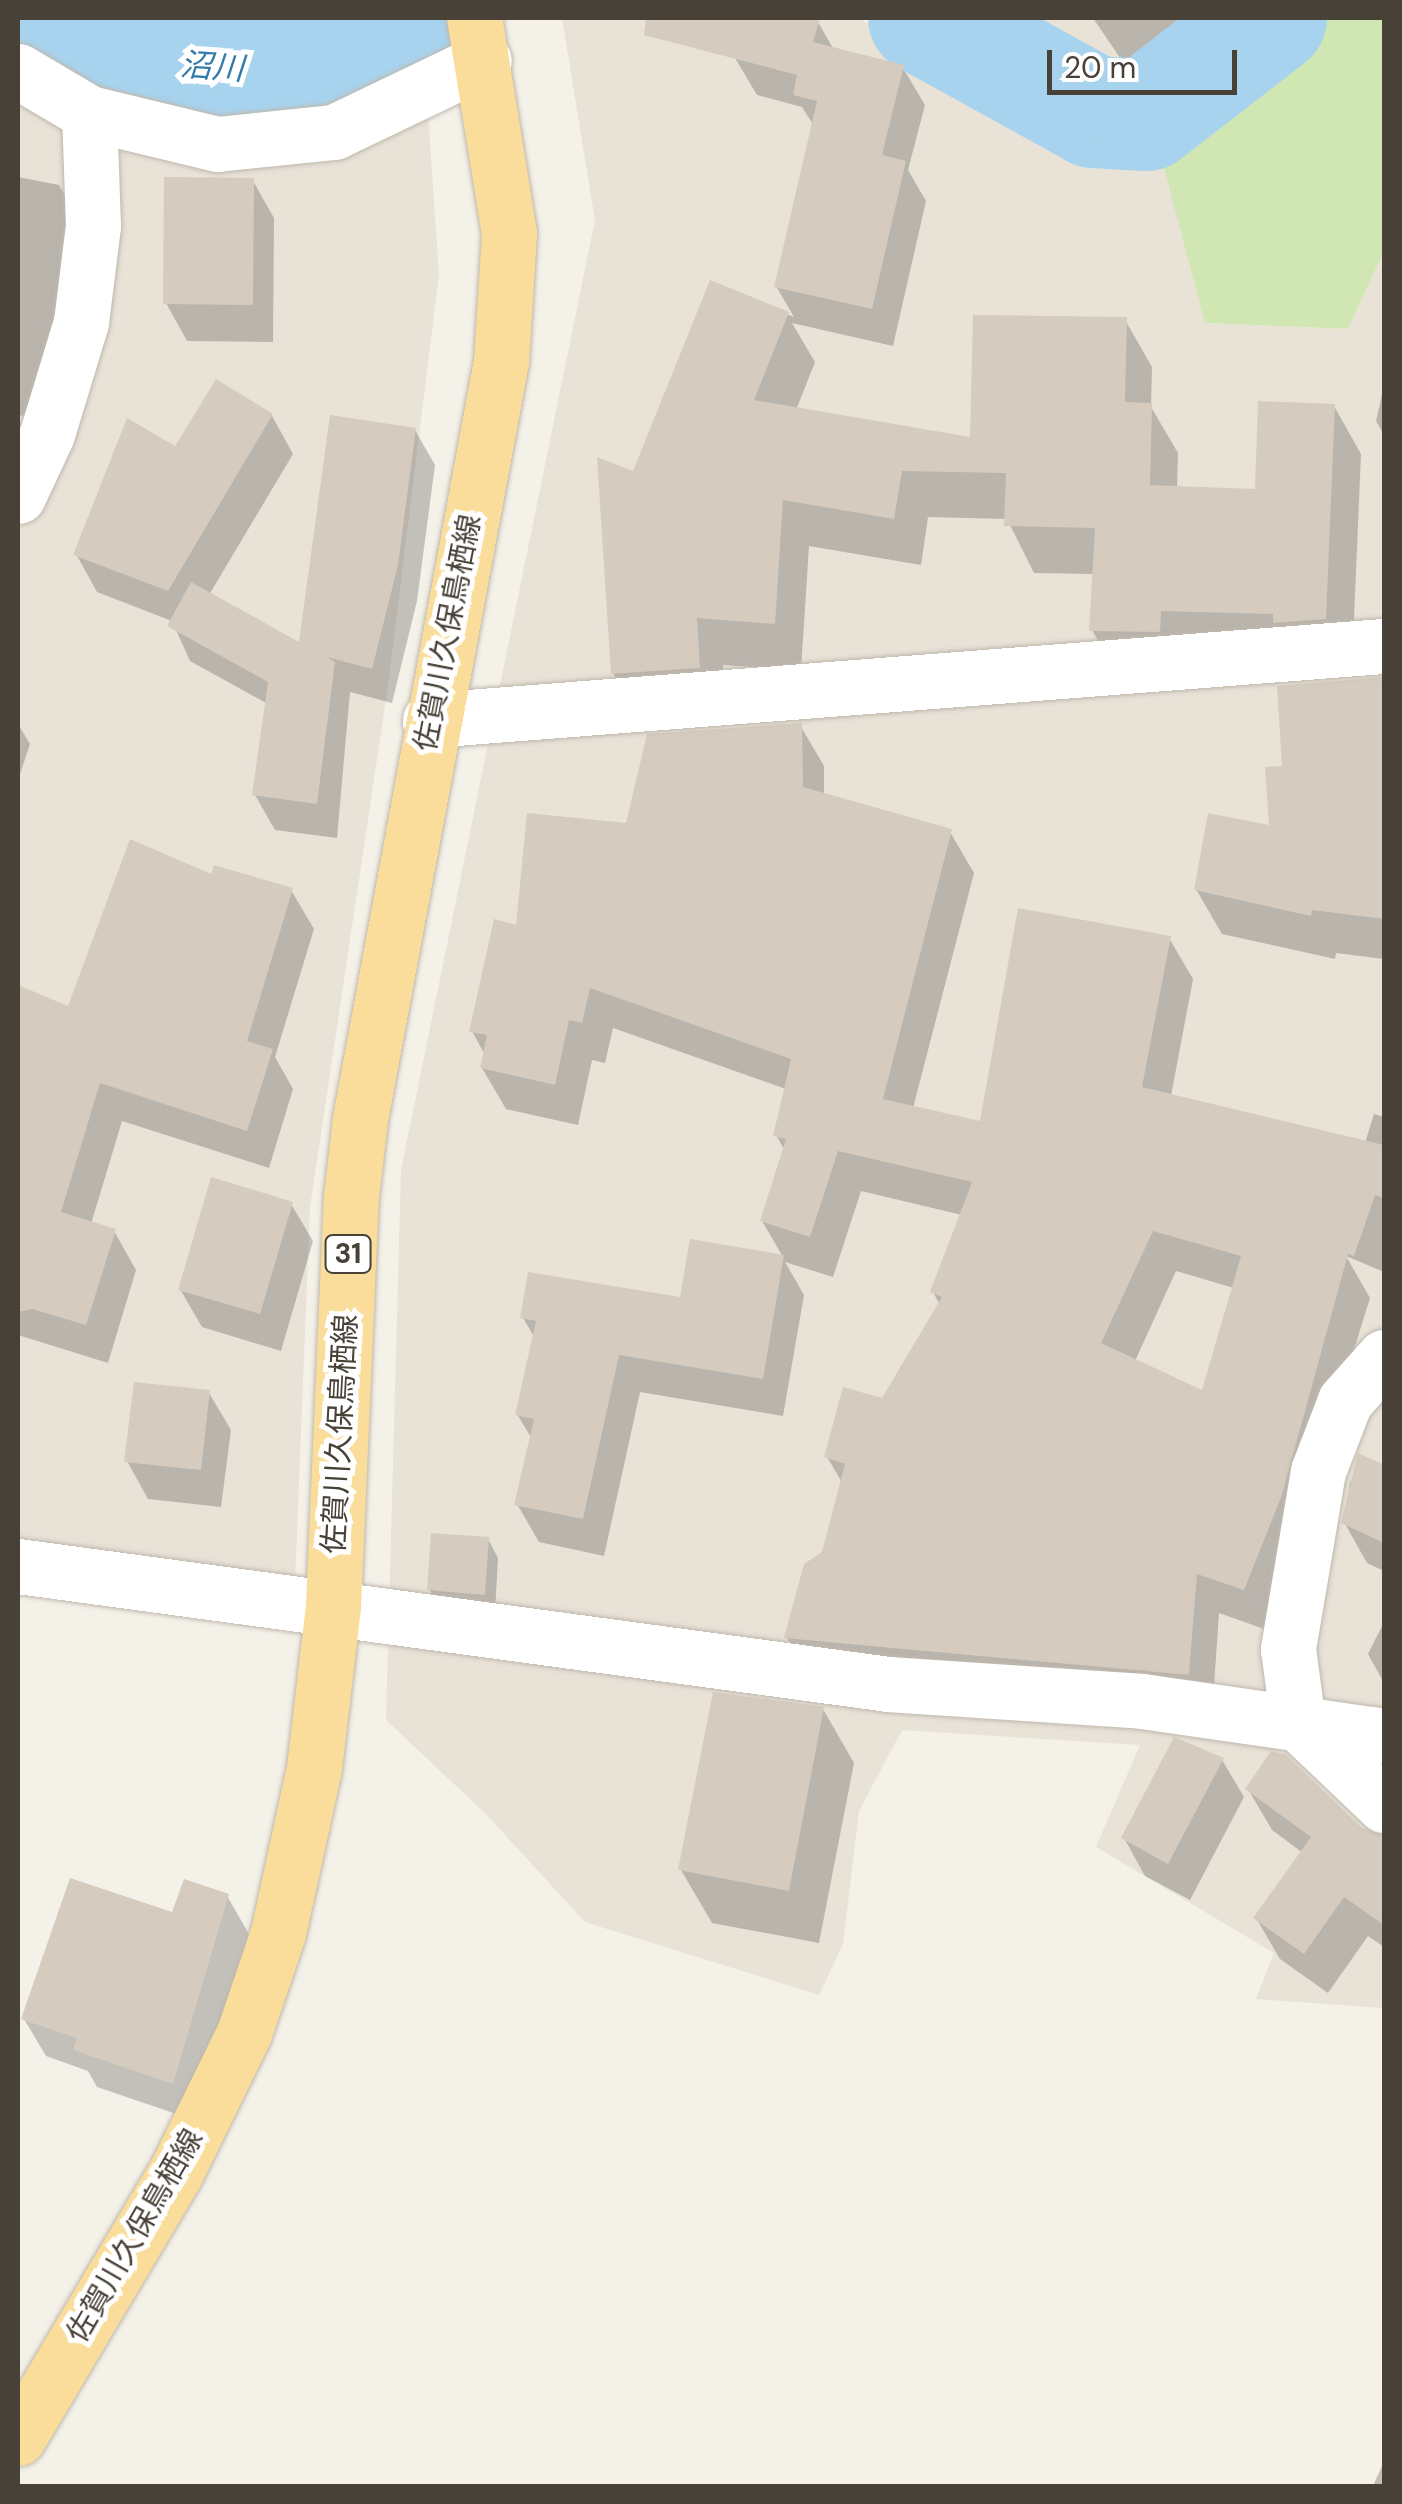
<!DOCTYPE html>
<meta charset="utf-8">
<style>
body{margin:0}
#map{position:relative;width:1402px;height:2504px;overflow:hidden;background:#f4f1e9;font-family:"DM Sans","Noto Sans JP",sans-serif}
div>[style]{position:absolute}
.residential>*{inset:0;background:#e8e2d7}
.green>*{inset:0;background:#d1e7b3}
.shadow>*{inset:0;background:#0003}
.river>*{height:112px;margin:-56px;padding:0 56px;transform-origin:56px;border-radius:56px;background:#a8d3ee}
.building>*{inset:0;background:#d5ccbf}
.roads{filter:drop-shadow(0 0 2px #bfb8ac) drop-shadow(0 0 2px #bfb8ac)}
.minor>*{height:55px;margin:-27.5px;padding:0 27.5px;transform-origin:27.5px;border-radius:27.5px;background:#fff}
.primary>*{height:55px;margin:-27.5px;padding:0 27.5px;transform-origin:27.5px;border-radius:27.5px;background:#fbdd9b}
span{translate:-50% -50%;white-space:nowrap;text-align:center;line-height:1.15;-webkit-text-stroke:10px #fff;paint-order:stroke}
.shield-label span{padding:2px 8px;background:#fff;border:2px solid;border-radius:8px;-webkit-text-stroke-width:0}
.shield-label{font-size:28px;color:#484138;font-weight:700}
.street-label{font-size:30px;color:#484138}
.water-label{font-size:32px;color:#317aa9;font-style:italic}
.frame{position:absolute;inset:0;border:20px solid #484138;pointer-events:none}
.scale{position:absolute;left:1047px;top:50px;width:190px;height:45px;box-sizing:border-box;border:5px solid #484138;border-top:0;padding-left:12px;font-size:30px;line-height:35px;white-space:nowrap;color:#484138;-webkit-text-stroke:8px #fff;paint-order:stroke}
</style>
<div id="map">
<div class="residential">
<i style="clip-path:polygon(562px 18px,858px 18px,1073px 141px,1161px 157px,1206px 323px,1348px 329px,1384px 251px,1384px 2008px,1256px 1999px,1274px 1953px,1096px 1847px,1140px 1745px,902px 1730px,859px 1811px,843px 1944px,819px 1995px,585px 1922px,486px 1814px,386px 1720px,401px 1170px,595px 220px)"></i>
<i style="clip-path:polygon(1000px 18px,1209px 18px,1150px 70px,1093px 76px)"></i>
<i style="clip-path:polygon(18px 101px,110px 140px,428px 115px,439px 274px,388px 686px,310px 1207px,295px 1582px,18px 1546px)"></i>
</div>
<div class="green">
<i style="clip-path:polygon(1326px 18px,1384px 18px,1384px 251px,1348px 329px,1205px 323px,1161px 157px)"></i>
</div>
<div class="shadow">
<i style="clip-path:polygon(745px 18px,818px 22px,834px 50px,903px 68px,925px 105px,908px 170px,926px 201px,893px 346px,792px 323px,815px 362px,796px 410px,973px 440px,1125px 320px,1152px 367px,1151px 407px,1178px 453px,1177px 488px,1258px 492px,1334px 406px,1361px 454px,1352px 666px,1119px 678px,1092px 630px,1095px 574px,1034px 573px,1007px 519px,928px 517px,921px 565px,809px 546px,801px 670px,723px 665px,726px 714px,640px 720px,613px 673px,634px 475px,711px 283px,794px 317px,776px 286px,814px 126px,802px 107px,757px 95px,735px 58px)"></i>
<i style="clip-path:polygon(983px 18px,1045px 18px,1040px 28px,1032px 25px,1003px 82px,982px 47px)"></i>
<i style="clip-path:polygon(1093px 18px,1242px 18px,1146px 96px)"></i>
<i style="clip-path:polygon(18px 177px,59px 185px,80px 223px,51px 420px,18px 415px)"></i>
<i style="clip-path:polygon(253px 181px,274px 218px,273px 342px,187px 341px,166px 303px)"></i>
<i style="clip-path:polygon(1384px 386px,1384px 435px,1376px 421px)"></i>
<i style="clip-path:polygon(272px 416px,293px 454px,209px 595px,301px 646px,415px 430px,435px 465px,417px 601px,392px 703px,350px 692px,337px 838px,275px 830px,255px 795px,268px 704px,190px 661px,172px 621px,97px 592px,76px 554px,176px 450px)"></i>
<i style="clip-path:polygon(1384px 680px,1384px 959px,1336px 953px,1335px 959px,1222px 934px,1196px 889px,1271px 828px,1284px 769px,1280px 688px)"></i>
<i style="clip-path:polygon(18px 724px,30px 744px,18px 780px)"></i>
<i style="clip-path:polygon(evenodd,800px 725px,824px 766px,824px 796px,950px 832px,974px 873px,913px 1108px,982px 1124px,1169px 938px,1193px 979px,1171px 1096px,1365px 1143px,1374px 1114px,1384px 1117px,1384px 1272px,1346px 1256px,1370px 1298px,1267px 1630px,1219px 1613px,1212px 1715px,811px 1679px,787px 1638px,824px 1554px,843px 1484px,827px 1457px,883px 1401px,940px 1305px,933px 1292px,962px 1215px,861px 1191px,833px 1277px,785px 1262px,804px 1295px,783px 1416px,640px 1392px,604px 1556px,539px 1542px,517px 1504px,532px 1439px,517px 1414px,535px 1338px,523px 1318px,682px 1300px,783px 1257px,762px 1221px,785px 1151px,776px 1135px,786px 1089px,613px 1028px,605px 1063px,592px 1060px,578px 1125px,506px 1109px,482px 1068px,485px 1055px,472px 1031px,518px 928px,628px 826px,800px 725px,1176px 1271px,1234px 1288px,1203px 1393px,1135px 1361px,1176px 1271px)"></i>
<i style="clip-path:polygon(212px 878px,291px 890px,314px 929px,275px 1057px,293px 1089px,269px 1168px,122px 1121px,91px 1224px,114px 1231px,136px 1270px,108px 1363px,18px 1335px,18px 988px,70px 1009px)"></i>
<i style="clip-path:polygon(291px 1204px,313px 1241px,281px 1351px,202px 1327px,180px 1289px)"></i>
<i style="clip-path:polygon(209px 1393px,231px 1430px,221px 1507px,148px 1499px,127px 1461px)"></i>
<i style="clip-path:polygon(1367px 1460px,1384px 1468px,1384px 1571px,1367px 1563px,1344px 1522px,1350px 1482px)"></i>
<i style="clip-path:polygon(488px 1539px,498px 1558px,495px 1613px,440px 1608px,429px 1589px)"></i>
<i style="clip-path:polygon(1384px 1622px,1384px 1683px,1368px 1654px)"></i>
<i style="clip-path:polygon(823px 1709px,854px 1763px,819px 1943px,712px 1923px,681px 1870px)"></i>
<i style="clip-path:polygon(1222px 1760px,1244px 1797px,1190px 1900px,1145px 1876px,1124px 1838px)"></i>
<i style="clip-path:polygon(1248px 1789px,1384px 1837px,1384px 1947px,1368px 1936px,1328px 1993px,1280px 1959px,1256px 1918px,1303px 1853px,1272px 1830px)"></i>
<i style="clip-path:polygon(227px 1896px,249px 1934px,194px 2120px,97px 2087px,88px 2071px,46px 2056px,24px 2019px)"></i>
<i style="clip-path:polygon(1382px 2466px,1384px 2486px,1373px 2486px)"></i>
</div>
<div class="river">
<i style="left:61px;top:18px;width:107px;rotate:24.9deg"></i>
<i style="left:158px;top:63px;width:77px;rotate:9.7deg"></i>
<i style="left:234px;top:76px;width:118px;rotate:-11.7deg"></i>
<i style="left:350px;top:52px;width:81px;rotate:-25deg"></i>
<i style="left:924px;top:18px;width:194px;rotate:28.9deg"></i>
<i style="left:1094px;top:112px;width:52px;rotate:3.3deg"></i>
<i style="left:1146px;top:115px;width:158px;rotate:-37.8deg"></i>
</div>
<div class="building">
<i style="clip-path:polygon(646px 18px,820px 18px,813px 42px,904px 65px,882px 155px,906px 161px,872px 309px,774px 287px,817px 101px,793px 95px,797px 75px,644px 35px)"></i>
<i style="clip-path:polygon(164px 177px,254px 178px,253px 305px,163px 304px)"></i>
<i style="clip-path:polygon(710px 280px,789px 312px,754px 400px,970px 437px,973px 315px,1127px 317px,1125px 402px,1152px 403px,1150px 485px,1255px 489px,1258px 401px,1335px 404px,1326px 619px,1273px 623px,1273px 614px,1161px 611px,1160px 632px,1089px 631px,1095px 528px,1004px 526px,1006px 473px,902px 471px,894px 519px,783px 500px,775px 624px,697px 618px,700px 668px,611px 674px,597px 457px,633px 471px)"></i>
<i style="clip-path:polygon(216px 379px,273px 414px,168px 591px,73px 555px,127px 418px,175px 446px)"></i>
<i style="clip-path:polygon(330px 415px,416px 428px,398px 565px,372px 669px,327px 657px,335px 662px,317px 804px,252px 795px,268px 682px,167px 626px,191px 582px,299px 642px)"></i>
<i style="clip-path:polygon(1384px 677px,1384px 919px,1312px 910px,1311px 916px,1194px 890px,1208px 813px,1269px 825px,1265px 767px,1282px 766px,1277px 686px)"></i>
<i style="clip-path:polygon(evenodd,802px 723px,803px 787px,952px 829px,883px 1099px,980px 1121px,1018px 908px,1171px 936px,1142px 1087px,1384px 1145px,1384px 1198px,1375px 1195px,1354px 1256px,1348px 1254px,1282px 1495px,1244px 1590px,1197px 1574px,1189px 1675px,784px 1638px,804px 1564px,822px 1552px,845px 1464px,824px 1457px,843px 1387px,882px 1398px,942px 1297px,930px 1292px,972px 1182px,838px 1151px,810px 1237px,760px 1221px,786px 1139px,773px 1136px,791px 1059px,590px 988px,582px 1023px,569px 1020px,555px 1085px,480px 1068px,487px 1035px,469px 1032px,494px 919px,516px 925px,527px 813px,626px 823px,647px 734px,802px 723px,1153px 1231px,1241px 1256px,1202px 1390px,1101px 1343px,1153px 1231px)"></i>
<i style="clip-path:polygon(130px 839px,211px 874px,214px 865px,293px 888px,247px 1041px,273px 1049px,247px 1131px,100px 1083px,61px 1212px,116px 1229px,86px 1325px,32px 1309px,18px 1312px,18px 985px,68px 1006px)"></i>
<i style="clip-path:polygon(211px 1177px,293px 1202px,260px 1314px,178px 1290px)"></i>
<i style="clip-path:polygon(690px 1239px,784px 1255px,763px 1379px,619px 1355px,583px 1519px,514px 1505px,534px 1419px,515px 1415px,536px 1321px,520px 1318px,528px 1272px,680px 1297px)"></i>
<i style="clip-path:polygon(134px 1382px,210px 1390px,201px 1470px,124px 1462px)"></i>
<i style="clip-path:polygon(1358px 1453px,1384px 1465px,1384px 1543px,1341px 1523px)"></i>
<i style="clip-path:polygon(431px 1533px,489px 1537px,485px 1595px,427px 1590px)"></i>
<i style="clip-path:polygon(713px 1692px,824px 1707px,789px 1891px,678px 1870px)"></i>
<i style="clip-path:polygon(1174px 1737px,1224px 1758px,1168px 1864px,1121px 1838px)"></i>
<i style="clip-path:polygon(1271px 1751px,1286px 1755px,1362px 1828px,1384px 1835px,1384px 1925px,1344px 1897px,1304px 1954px,1253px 1918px,1311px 1837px,1245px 1789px)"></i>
<i style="clip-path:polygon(70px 1878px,172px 1912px,184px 1879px,229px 1894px,173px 2084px,73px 2050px,77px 2038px,21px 2019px)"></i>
</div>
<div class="roads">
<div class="minor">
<i style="left:18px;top:71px;width:82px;rotate:30.6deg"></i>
<i style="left:89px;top:113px;width:132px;rotate:13.6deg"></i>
<i style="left:217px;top:144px;width:118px;rotate:-5.9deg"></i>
<i style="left:334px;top:132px;width:166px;rotate:-25.6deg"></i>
<i style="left:18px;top:496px;width:68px;rotate:-64.9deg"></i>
<i style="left:47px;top:434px;width:117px;rotate:-73.1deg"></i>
<i style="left:81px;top:322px;width:97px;rotate:-82.9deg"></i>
<i style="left:93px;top:226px;width:113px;rotate:-92deg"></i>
<i style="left:430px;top:720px;width:957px;rotate:-4.44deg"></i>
<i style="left:1384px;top:1357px;width:59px;rotate:131.6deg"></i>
<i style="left:1345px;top:1401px;width:75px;rotate:111.1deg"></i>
<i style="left:1318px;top:1471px;width:181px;rotate:99.6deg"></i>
<i style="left:1288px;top:1649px;width:75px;rotate:82.3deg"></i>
<i style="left:1298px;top:1723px;width:119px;rotate:43.6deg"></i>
<i style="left:18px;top:1566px;width:878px;rotate:7.72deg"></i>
<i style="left:888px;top:1684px;width:255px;rotate:3.8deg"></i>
<i style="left:1142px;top:1701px;width:245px;rotate:8.2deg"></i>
</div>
<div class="primary">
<i style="left:18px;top:2438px;width:307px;rotate:-59.3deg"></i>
<i style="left:175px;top:2174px;width:157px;rotate:-63.9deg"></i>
<i style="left:244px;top:2033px;width:106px;rotate:-71.2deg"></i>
<i style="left:278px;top:1933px;width:169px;rotate:-77.7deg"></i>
<i style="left:314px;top:1768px;width:163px;rotate:-83.3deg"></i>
<i style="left:333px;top:1606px;width:410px;rotate:-87.5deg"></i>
<i style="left:351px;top:1196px;width:78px;rotate:-83.3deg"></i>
<i style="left:360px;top:1119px;width:771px;rotate:-79.46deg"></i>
<i style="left:501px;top:361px;width:128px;rotate:-86.4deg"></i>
<i style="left:509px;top:233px;width:218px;rotate:-99.2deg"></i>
</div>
</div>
<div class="shield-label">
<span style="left:348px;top:1254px">31</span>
</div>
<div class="street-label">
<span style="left:448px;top:633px;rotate:-79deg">佐賀川久保鳥栖線</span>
<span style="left:340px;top:1434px;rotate:-87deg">佐賀川久保鳥栖線</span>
<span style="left:135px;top:2236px;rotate:-60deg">佐賀川久保鳥栖線</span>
</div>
<div class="water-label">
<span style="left:212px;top:67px;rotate:4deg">沼川</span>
</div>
<div class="frame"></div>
<div class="scale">20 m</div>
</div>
